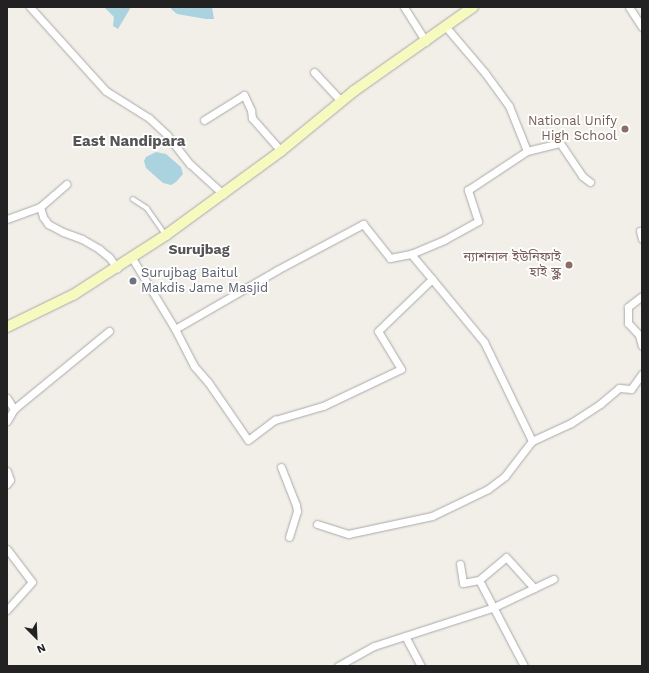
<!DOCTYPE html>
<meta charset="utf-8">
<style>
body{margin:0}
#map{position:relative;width:649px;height:673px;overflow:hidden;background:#f2efe9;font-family:"Work Sans","Noto Sans Bengali",sans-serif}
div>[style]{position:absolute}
.water>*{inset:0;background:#aad3df}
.roads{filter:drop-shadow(0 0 1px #a9a9a9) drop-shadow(0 0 1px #a9a9a9)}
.lane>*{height:3.5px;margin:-1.75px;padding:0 1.75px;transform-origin:1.75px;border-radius:1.75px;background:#fff}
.street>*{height:7px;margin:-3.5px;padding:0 3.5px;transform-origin:3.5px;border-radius:3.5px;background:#fff}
.secondary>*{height:10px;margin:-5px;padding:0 5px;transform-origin:5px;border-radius:5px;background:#f7fabf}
.dots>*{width:11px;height:11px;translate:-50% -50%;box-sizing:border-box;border:2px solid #fff;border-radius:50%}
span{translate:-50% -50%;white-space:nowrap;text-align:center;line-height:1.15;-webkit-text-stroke:3.5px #fff;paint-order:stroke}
.education-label{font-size:13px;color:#785e54}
.right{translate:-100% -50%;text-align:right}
.worship-label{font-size:13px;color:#5b616d}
.left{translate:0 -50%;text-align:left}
.neighbourhood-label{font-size:14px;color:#555;font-weight:700}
.quarter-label{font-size:15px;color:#555;font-weight:700}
.frame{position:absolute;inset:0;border:8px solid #222;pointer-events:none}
.north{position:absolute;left:16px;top:617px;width:40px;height:40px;-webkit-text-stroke:3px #fff;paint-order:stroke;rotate:156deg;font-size:11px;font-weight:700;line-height:16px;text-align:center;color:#222}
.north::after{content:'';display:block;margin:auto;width:14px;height:18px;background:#222;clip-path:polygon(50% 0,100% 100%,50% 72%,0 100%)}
</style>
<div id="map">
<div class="water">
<i style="clip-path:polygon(104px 7px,131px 7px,118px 29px,113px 26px,114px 17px)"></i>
<i style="clip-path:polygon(172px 7px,212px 7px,214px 19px,206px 19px,177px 14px,171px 9px)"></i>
<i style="clip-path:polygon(156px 152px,166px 154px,181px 167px,183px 174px,176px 182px,171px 185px,163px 183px,146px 168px,144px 161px,146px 157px)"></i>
</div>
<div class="roads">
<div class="lane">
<i style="left:133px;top:199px;width:17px;rotate:33deg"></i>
<i style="left:147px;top:208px;width:32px;rotate:55deg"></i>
</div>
<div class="street">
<i style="left:30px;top:7px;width:113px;rotate:47.9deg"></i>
<i style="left:106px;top:91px;width:51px;rotate:32.1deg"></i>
<i style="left:149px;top:118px;width:25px;rotate:43deg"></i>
<i style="left:167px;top:135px;width:37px;rotate:52deg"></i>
<i style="left:190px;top:164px;width:45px;rotate:42.3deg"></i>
<i style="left:404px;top:7px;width:41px;rotate:57.8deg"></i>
<i style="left:629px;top:7px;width:24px;rotate:57deg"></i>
<i style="left:446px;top:27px;width:60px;rotate:49.7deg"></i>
<i style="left:485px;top:73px;width:41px;rotate:54deg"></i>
<i style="left:509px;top:106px;width:48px;rotate:68.2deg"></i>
<i style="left:314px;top:72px;width:40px;rotate:47deg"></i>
<i style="left:204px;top:120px;width:47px;rotate:-32deg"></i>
<i style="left:244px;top:95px;width:17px;rotate:65deg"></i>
<i style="left:251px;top:110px;width:8px;rotate:83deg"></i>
<i style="left:252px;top:118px;width:44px;rotate:48.7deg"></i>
<i style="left:40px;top:207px;width:10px;rotate:73deg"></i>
<i style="left:43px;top:217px;width:9px;rotate:54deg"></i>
<i style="left:48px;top:224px;width:17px;rotate:28deg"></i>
<i style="left:63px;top:232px;width:20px;rotate:20deg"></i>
<i style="left:82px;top:239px;width:20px;rotate:30deg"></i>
<i style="left:99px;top:249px;width:13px;rotate:39deg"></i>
<i style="left:109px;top:257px;width:14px;rotate:54deg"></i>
<i style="left:7px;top:219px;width:35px;rotate:-20deg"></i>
<i style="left:40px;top:207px;width:35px;rotate:-41deg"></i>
<i style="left:640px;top:231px;width:8px;rotate:76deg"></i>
<i style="left:132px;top:258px;width:83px;rotate:58.8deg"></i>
<i style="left:175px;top:329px;width:42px;rotate:62.8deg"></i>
<i style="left:194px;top:366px;width:21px;rotate:49deg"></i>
<i style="left:208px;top:382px;width:70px;rotate:55.4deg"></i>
<i style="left:248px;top:440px;width:34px;rotate:-37deg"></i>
<i style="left:275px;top:420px;width:50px;rotate:-16.3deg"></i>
<i style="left:323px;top:406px;width:86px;rotate:-25.4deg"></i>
<i style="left:401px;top:369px;width:44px;rotate:-121.2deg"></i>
<i style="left:378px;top:331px;width:75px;rotate:-43.9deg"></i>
<i style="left:432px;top:279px;width:33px;rotate:-130deg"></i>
<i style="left:432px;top:279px;width:82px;rotate:50.5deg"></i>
<i style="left:484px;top:342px;width:110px;rotate:64.1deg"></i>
<i style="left:642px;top:296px;width:18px;rotate:142deg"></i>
<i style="left:628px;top:307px;width:16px;rotate:90deg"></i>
<i style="left:628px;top:323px;width:16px;rotate:47deg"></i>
<i style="left:639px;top:335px;width:11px;rotate:75deg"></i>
<i style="left:175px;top:329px;width:118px;rotate:-30deg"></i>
<i style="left:277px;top:270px;width:98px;rotate:-28.1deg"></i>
<i style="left:363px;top:224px;width:43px;rotate:51.5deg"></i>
<i style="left:390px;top:258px;width:21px;rotate:-11deg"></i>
<i style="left:411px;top:254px;width:36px;rotate:-23deg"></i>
<i style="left:444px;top:240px;width:39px;rotate:-29deg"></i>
<i style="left:478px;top:221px;width:33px;rotate:-108deg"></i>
<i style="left:468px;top:190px;width:71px;rotate:-33.5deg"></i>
<i style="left:527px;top:151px;width:34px;rotate:-14deg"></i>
<i style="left:560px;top:143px;width:40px;rotate:56deg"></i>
<i style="left:582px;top:176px;width:10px;rotate:37deg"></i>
<i style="left:7px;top:398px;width:13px;rotate:58deg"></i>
<i style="left:14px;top:409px;width:14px;rotate:120deg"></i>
<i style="left:14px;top:409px;width:123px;rotate:-39.4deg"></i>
<i style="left:281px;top:467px;width:41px;rotate:68.5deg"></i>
<i style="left:296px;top:505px;width:6px;rotate:81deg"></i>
<i style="left:297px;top:511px;width:27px;rotate:107deg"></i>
<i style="left:7px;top:471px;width:9px;rotate:72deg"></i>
<i style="left:10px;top:480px;width:5px;rotate:127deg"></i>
<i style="left:317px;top:524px;width:33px;rotate:18deg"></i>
<i style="left:348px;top:534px;width:86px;rotate:-12.1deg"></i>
<i style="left:432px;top:516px;width:62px;rotate:-25.7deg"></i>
<i style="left:488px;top:489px;width:21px;rotate:-37deg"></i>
<i style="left:505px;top:476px;width:44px;rotate:-52.4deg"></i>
<i style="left:532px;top:441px;width:43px;rotate:-24.8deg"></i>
<i style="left:571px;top:423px;width:35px;rotate:-33deg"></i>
<i style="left:600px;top:404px;width:25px;rotate:-40deg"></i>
<i style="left:619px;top:388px;width:12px;rotate:5deg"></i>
<i style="left:631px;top:389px;width:19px;rotate:-54deg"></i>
<i style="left:7px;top:549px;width:41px;rotate:52.9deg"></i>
<i style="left:32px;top:582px;width:38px;rotate:132deg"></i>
<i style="left:460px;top:564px;width:19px;rotate:81deg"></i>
<i style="left:463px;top:583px;width:16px;rotate:-11deg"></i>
<i style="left:405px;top:636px;width:34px;rotate:62deg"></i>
<i style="left:338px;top:666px;width:41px;rotate:-29.1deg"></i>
<i style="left:374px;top:646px;width:124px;rotate:-17.9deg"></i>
<i style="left:492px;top:608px;width:68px;rotate:-25.4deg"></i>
<i style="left:524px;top:666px;width:97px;rotate:-117.6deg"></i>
<i style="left:479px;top:580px;width:35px;rotate:-40deg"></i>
<i style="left:506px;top:557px;width:42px;rotate:47.9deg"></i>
</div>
<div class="secondary">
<i style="left:7px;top:327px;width:73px;rotate:-25.9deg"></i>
<i style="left:73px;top:295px;width:111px;rotate:-32.8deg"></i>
<i style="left:166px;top:235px;width:142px;rotate:-36.1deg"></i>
<i style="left:281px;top:151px;width:94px;rotate:-39.4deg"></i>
<i style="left:354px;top:91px;width:146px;rotate:-35.2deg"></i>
</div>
</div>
<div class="dots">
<i style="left:625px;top:129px;background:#8d6e63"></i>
<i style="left:569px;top:265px;background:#8d6e63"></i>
<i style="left:133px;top:281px;background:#6b7280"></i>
</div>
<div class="education-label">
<span class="right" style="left:617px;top:129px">National Unify<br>High School</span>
<span class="right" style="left:561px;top:265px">ন্যাশনাল ইউনিফাই<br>হাই স্কুল</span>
</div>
<div class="worship-label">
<span class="left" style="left:141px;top:281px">Surujbag Baitul<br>Makdis Jame Masjid</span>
</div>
<div class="neighbourhood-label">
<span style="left:199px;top:249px">Surujbag</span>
</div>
<div class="quarter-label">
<span style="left:129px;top:142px">East Nandipara</span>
</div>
<div class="frame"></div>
<div class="north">N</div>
</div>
